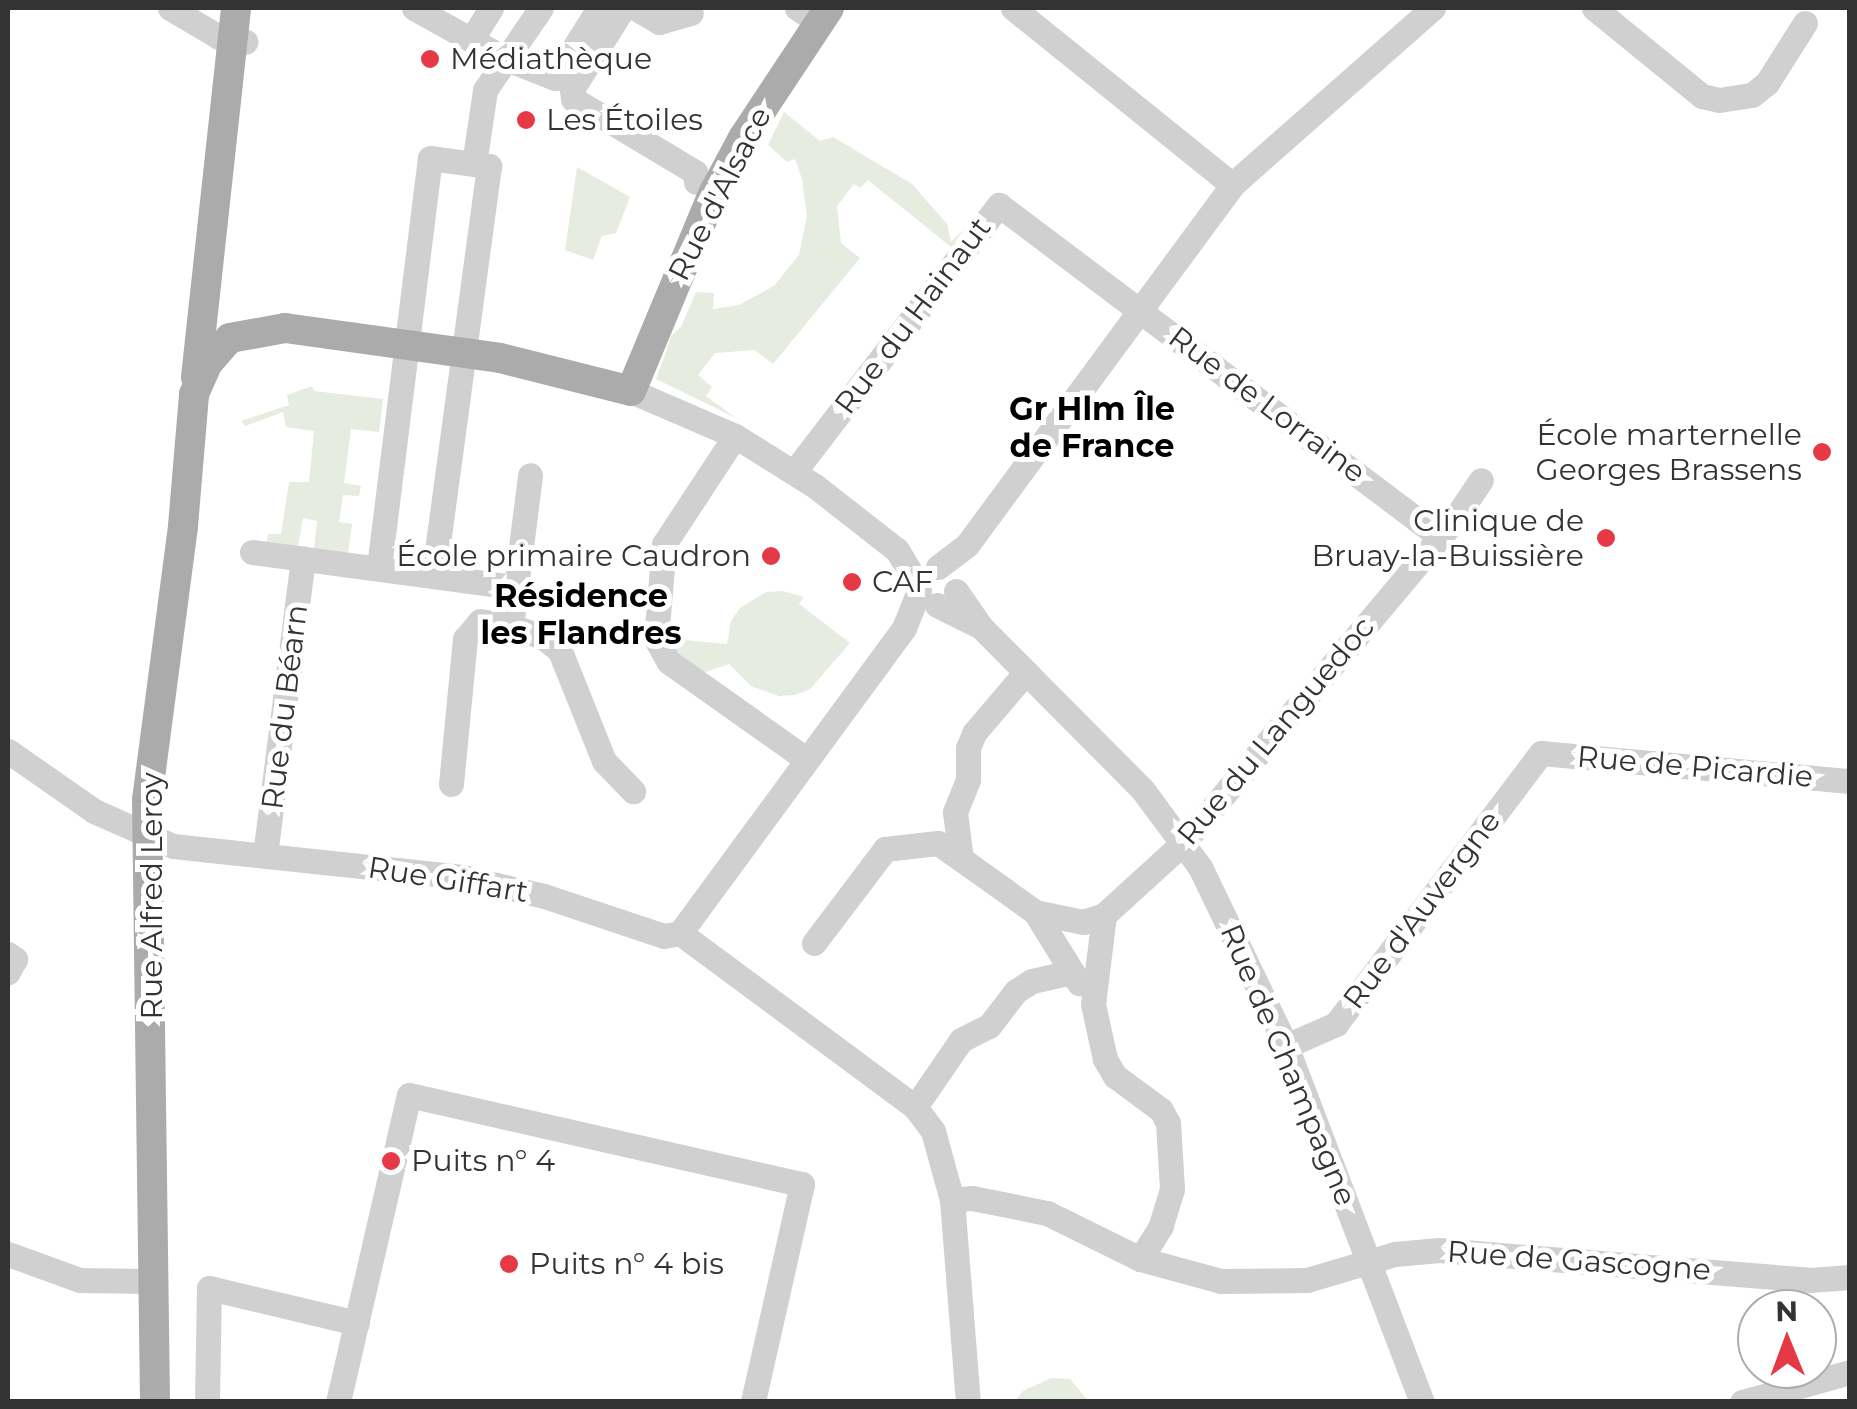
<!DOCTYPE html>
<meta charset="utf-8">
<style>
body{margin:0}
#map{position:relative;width:1857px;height:1409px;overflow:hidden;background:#fff;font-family:Montserrat,sans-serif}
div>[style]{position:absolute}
.green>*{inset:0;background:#e6ecdf}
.minor>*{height:25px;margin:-12.5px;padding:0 12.5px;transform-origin:12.5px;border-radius:12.5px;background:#d0d0d0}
.major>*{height:30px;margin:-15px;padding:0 15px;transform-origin:15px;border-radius:15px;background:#ababab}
.dots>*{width:28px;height:28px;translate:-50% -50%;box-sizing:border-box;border:5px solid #fff;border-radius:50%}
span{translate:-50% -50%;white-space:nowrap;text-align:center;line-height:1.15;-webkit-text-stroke:10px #fff;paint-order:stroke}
.poi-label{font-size:30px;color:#333}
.left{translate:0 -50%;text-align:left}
.right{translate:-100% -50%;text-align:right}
.street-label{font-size:30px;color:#333}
.neighbourhood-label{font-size:32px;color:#000;font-weight:700}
.frame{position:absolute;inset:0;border:10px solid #333;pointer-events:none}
.north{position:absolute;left:1737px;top:1289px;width:100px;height:100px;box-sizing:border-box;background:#fff;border:2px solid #adadad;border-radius:50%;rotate:359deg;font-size:28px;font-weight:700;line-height:40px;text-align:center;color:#333}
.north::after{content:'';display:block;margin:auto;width:35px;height:45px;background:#e63946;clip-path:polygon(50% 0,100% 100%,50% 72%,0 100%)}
</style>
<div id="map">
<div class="green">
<i style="clip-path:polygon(784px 112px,820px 141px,833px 137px,912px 184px,947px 224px,951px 242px,989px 206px,956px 251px,868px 180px,860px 188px,854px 184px,837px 206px,841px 243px,860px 258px,773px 364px,755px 350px,715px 353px,698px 375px,712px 387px,706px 396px,736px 418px,656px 379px,672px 335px,681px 327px,696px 292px,714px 293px,713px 309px,739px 305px,774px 286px,799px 255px,807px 216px,802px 179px,795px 159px,787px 162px,768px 145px)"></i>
<i style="clip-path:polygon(577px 167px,630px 197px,616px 233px,602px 236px,593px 260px,565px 250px)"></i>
<i style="clip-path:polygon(312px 386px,314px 391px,383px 399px,379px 432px,351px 429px,344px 483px,361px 486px,359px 496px,343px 495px,339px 522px,352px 524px,348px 553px,314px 549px,317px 521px,303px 518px,298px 547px,267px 542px,268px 534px,281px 534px,289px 482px,309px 482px,314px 431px,286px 427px,283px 412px,245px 426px,241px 421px,289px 405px,287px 395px)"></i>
<i style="clip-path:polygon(783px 591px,804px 597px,799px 604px,850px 643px,810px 689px,795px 695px,779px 696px,751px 686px,729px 664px,699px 674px,664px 638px,727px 644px,731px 621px,740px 608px,766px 592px)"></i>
<i style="clip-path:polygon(1051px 1378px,1070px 1379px,1088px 1401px,1015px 1401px,1023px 1391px)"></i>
</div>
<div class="minor">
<i style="left:170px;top:8px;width:57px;rotate:30.6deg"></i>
<i style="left:219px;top:37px;width:27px;rotate:10deg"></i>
<i style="left:414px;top:8px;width:103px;rotate:29.1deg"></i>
<i style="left:504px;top:58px;width:55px;rotate:21.4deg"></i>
<i style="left:623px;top:8px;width:96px;rotate:122.2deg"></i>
<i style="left:572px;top:89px;width:10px;rotate:84deg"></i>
<i style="left:573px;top:99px;width:142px;rotate:30.9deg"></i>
<i style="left:695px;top:172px;width:10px;rotate:84deg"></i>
<i style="left:635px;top:8px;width:28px;rotate:30deg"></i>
<i style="left:659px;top:22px;width:33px;rotate:-16deg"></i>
<i style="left:797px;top:8px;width:25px;rotate:34deg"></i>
<i style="left:1013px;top:8px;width:282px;rotate:38.9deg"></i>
<i style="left:1594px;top:8px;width:139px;rotate:39.2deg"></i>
<i style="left:1702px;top:96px;width:17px;rotate:13deg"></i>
<i style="left:1719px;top:100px;width:33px;rotate:-9deg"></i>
<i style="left:1752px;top:95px;width:19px;rotate:-39deg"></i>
<i style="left:1767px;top:83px;width:71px;rotate:-57.7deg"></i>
<i style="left:471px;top:40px;width:38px;rotate:-58deg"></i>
<i style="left:555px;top:78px;width:83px;rotate:-57.8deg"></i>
<i style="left:474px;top:164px;width:75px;rotate:-81.5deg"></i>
<i style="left:485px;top:90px;width:99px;rotate:-55.7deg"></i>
<i style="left:631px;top:391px;width:113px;rotate:23.4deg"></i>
<i style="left:735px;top:436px;width:94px;rotate:32deg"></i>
<i style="left:815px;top:486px;width:104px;rotate:38deg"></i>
<i style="left:897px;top:550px;width:41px;rotate:59deg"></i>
<i style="left:735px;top:436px;width:129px;rotate:123.3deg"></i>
<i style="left:664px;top:544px;width:95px;rotate:94.8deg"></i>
<i style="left:656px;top:639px;width:26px;rotate:61deg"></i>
<i style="left:669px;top:662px;width:168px;rotate:35.3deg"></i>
<i style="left:794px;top:472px;width:337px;rotate:-52.5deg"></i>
<i style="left:999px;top:205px;width:552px;rotate:36.97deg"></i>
<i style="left:252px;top:552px;width:266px;rotate:7.6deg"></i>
<i style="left:379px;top:567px;width:412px;rotate:-82.9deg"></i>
<i style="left:430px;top:158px;width:60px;rotate:7.7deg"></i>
<i style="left:489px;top:166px;width:412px;rotate:97.7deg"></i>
<i style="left:938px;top:567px;width:36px;rotate:-37deg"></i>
<i style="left:967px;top:545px;width:447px;rotate:-53.6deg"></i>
<i style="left:1232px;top:185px;width:268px;rotate:-41.4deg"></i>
<i style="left:956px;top:591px;width:44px;rotate:55.2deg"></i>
<i style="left:981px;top:627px;width:228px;rotate:45.2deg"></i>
<i style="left:1142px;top:789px;width:97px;rotate:53.4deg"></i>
<i style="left:1200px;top:867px;width:199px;rotate:64.3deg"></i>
<i style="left:1286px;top:1046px;width:381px;rotate:69.1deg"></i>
<i style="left:937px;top:605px;width:45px;rotate:26.6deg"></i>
<i style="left:511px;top:626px;width:34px;rotate:19deg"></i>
<i style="left:543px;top:637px;width:22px;rotate:39deg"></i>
<i style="left:560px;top:651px;width:118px;rotate:68.2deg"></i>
<i style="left:604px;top:761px;width:42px;rotate:46deg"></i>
<i style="left:8px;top:751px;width:105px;rotate:34.9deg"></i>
<i style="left:94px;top:811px;width:86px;rotate:23.9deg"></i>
<i style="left:173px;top:846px;width:291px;rotate:6.1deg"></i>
<i style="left:462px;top:877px;width:84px;rotate:13deg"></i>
<i style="left:544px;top:896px;width:126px;rotate:18.4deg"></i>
<i style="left:664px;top:936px;width:16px;rotate:-11deg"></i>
<i style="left:451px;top:784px;width:146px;rotate:-84.5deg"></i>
<i style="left:465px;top:639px;width:23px;rotate:-50deg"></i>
<i style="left:480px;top:621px;width:31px;rotate:9deg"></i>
<i style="left:511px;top:626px;width:152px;rotate:-82.8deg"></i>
<i style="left:265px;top:855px;width:299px;rotate:-82.7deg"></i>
<i style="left:961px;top:859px;width:91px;rotate:35.6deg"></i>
<i style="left:1035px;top:912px;width:84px;rotate:58.2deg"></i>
<i style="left:1035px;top:912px;width:49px;rotate:11.8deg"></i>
<i style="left:1083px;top:922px;width:22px;rotate:-18deg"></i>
<i style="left:1104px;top:915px;width:108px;rotate:-42.4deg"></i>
<i style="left:1184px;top:842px;width:420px;rotate:-50deg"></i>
<i style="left:1454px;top:520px;width:48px;rotate:-56deg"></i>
<i style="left:1104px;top:915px;width:90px;rotate:97deg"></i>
<i style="left:1093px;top:1004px;width:56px;rotate:77.7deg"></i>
<i style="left:1105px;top:1059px;width:20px;rotate:60deg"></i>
<i style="left:1115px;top:1076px;width:57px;rotate:36.5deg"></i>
<i style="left:1161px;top:1110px;width:15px;rotate:62deg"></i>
<i style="left:1168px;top:1123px;width:66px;rotate:86.5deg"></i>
<i style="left:1172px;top:1189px;width:39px;rotate:107deg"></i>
<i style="left:1161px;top:1226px;width:39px;rotate:122deg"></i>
<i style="left:680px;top:933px;width:292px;rotate:36.5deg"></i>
<i style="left:915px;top:1107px;width:30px;rotate:53deg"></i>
<i style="left:933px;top:1131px;width:72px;rotate:74.6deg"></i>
<i style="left:952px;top:1200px;width:203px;rotate:85.5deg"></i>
<i style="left:680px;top:933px;width:378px;rotate:-53.7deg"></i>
<i style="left:904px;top:628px;width:40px;rotate:-68deg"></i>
<i style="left:814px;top:943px;width:118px;rotate:-52.9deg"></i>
<i style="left:885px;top:849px;width:53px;rotate:-6.5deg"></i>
<i style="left:938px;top:843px;width:28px;rotate:35deg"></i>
<i style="left:961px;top:859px;width:47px;rotate:-97.3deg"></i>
<i style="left:955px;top:812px;width:35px;rotate:-68deg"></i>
<i style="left:968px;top:779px;width:31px;rotate:-90deg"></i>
<i style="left:968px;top:748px;width:16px;rotate:-68deg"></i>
<i style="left:974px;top:733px;width:80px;rotate:-49.6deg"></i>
<i style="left:8px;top:954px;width:9px;rotate:36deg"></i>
<i style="left:15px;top:959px;width:15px;rotate:118deg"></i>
<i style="left:1286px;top:1046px;width:55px;rotate:-23.7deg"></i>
<i style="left:1336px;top:1024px;width:340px;rotate:-52.9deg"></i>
<i style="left:1541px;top:753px;width:310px;rotate:5.2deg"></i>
<i style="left:915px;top:1107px;width:81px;rotate:-55.5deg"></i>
<i style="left:961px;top:1040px;width:31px;rotate:-27deg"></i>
<i style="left:989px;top:1026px;width:44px;rotate:-52.4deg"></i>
<i style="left:1016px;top:991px;width:19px;rotate:-32deg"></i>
<i style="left:1032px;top:981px;width:41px;rotate:-12.7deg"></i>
<i style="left:952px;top:1200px;width:20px;rotate:-6deg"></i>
<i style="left:972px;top:1198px;width:76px;rotate:11.3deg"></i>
<i style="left:1047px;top:1213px;width:104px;rotate:26.3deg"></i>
<i style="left:1140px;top:1259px;width:84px;rotate:15.2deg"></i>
<i style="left:1221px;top:1281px;width:86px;rotate:-0.7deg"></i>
<i style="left:1307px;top:1280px;width:92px;rotate:-16.5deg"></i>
<i style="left:1395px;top:1254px;width:44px;rotate:-5.2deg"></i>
<i style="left:1439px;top:1250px;width:372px;rotate:4.6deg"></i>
<i style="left:1810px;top:1280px;width:40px;rotate:-4.3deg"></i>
<i style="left:8px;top:1254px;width:77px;rotate:19.9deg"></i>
<i style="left:80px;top:1280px;width:70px;rotate:0.8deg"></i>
<i style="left:207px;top:1402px;width:114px;rotate:-89deg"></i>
<i style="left:209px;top:1288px;width:152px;rotate:13.3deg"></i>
<i style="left:338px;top:1402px;width:315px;rotate:-77deg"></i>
<i style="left:409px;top:1095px;width:403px;rotate:12.8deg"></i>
<i style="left:802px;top:1184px;width:223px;rotate:102.7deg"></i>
<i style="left:1742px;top:1402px;width:112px;rotate:-15.5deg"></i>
</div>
<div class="major">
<i style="left:196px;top:377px;width:371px;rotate:-83.8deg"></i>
<i style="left:155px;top:1402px;width:602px;rotate:-90.76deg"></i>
<i style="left:147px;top:800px;width:276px;rotate:-82.5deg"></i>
<i style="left:183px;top:526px;width:132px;rotate:-85.2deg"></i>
<i style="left:194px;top:394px;width:34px;rotate:-66deg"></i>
<i style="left:208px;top:363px;width:33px;rotate:-49deg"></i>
<i style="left:230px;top:338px;width:56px;rotate:-10.3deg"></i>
<i style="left:285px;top:328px;width:217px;rotate:7.9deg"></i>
<i style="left:500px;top:358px;width:135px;rotate:14.1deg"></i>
<i style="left:631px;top:391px;width:216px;rotate:-67.4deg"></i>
<i style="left:714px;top:192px;width:61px;rotate:-61.8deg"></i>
<i style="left:743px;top:138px;width:156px;rotate:-56.5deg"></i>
</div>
<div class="dots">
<i style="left:430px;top:59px;background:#e63946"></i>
<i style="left:526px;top:120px;background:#e63946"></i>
<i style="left:1822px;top:452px;background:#e63946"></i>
<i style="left:1606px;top:538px;background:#e63946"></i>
<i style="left:771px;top:556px;background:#e63946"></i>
<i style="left:852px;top:582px;background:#e63946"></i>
<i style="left:391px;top:1161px;background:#e63946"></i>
<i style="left:509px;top:1264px;background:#e63946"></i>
</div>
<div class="poi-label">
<span class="left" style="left:450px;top:59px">Médiathèque</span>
<span class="left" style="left:546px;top:120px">Les Étoiles</span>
<span class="right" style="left:1802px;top:452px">École marternelle<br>Georges Brassens</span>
<span class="right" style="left:1584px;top:538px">Clinique de<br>Bruay-la-Buissière</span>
<span class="right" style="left:751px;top:556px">École primaire Caudron</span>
<span class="left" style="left:872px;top:582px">CAF</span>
<span class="left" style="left:411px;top:1161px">Puits n° 4</span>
<span class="left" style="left:529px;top:1264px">Puits n° 4 bis</span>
</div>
<div class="street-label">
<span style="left:720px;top:194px;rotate:-63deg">Rue d'Alsace</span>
<span style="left:913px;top:316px;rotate:-53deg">Rue du Hainaut</span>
<span style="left:1267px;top:405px;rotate:37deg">Rue de Lorraine</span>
<span style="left:285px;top:707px;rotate:-83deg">Rue du Béarn</span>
<span style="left:1276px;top:731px;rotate:-50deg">Rue du Languedoc</span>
<span style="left:1695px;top:767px;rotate:5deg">Rue de Picardie</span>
<span style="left:448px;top:880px;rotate:9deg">Rue Giffart</span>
<span style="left:152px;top:896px;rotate:-90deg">Rue Alfred Leroy</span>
<span style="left:1422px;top:910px;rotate:-53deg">Rue d'Auvergne</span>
<span style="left:1288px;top:1065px;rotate:67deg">Rue de Champagne</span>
<span style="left:1579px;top:1261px;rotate:4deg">Rue de Gascogne</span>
</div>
<div class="neighbourhood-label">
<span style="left:1092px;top:428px">Gr Hlm Île<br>de France</span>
<span style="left:581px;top:615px">Résidence<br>les Flandres</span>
</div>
<div class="frame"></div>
<div class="north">N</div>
</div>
